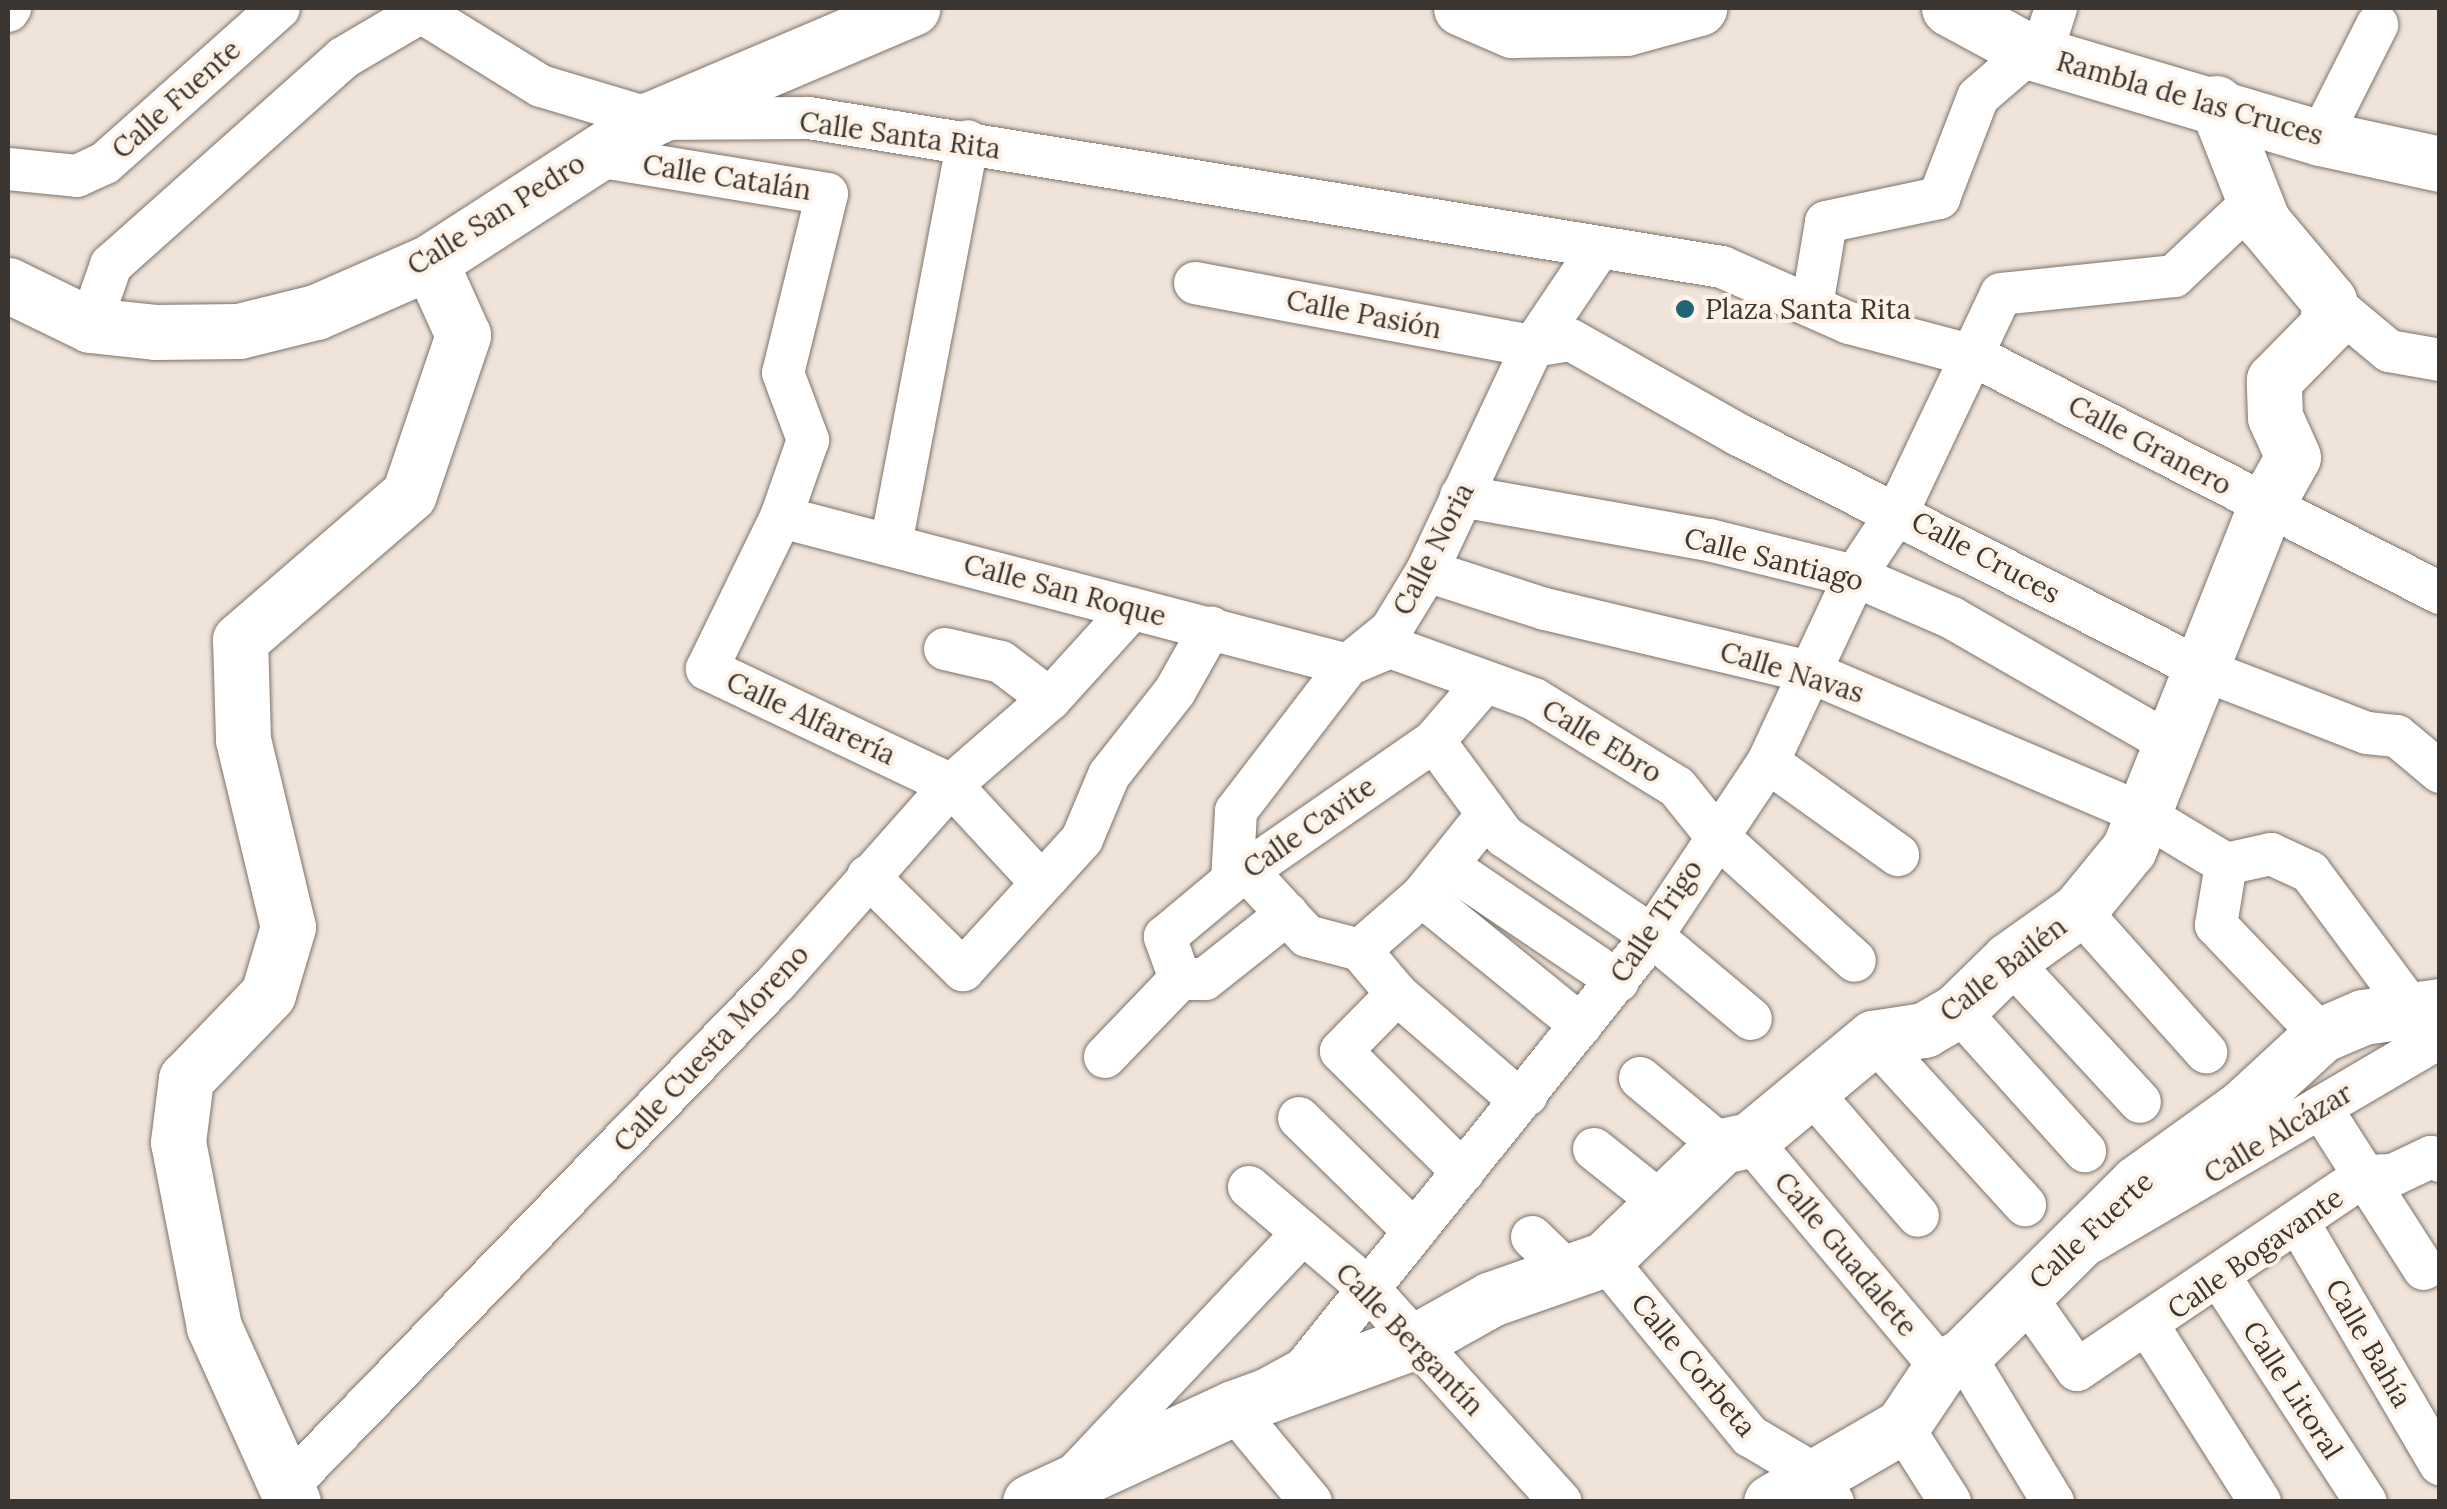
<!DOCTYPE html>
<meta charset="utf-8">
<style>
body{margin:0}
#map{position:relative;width:2447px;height:1509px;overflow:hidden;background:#f0e3d9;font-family:Lora,serif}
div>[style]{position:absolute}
.roads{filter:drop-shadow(0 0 2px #7d7269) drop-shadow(0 0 2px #7d7269)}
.street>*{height:42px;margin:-21px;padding:0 21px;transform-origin:21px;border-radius:21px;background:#fff}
.secondary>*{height:55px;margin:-27.5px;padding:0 27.5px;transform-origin:27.5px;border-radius:27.5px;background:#fff}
.dots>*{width:28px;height:28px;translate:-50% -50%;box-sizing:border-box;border:5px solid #fef1e6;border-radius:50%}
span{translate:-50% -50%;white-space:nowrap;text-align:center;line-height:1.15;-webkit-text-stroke:8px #fef1e6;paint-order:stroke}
.street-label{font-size:28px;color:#3b3632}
.poi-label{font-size:28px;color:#3b3632}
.left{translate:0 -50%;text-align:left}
.frame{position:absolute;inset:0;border:10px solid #3b3632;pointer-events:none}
</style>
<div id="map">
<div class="roads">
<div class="street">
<i style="left:8px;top:11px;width:4px;rotate:-56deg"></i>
<i style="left:2041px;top:55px;width:49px;rotate:-72.3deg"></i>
<i style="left:2320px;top:138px;width:127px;rotate:-63.2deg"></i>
<i style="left:590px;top:155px;width:240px;rotate:9.3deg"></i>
<i style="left:827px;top:194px;width:184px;rotate:103.8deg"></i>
<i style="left:783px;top:373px;width:72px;rotate:69.5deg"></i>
<i style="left:808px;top:440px;width:82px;rotate:109.3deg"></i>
<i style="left:781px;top:517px;width:169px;rotate:116deg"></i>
<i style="left:707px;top:669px;width:270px;rotate:25.4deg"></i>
<i style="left:951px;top:785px;width:129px;rotate:47.2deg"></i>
<i style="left:8px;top:169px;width:69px;rotate:5.8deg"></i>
<i style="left:77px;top:176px;width:31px;rotate:-25deg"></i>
<i style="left:105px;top:163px;width:233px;rotate:-41.7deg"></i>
<i style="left:1195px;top:283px;width:344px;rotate:10.6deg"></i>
<i style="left:1533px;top:346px;width:38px;rotate:-9deg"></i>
<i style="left:1571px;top:340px;width:193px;rotate:29.5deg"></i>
<i style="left:1739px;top:435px;width:518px;rotate:26.86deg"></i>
<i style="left:2201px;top:669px;width:178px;rotate:21.1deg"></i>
<i style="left:2367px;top:733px;width:30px;rotate:6deg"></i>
<i style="left:2397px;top:736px;width:56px;rotate:39.9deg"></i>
<i style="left:2329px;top:301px;width:78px;rotate:39.8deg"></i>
<i style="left:2389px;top:351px;width:52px;rotate:10deg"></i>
<i style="left:1812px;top:306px;width:85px;rotate:-80.5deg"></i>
<i style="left:1826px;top:222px;width:116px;rotate:-12deg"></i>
<i style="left:1939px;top:198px;width:108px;rotate:-68.9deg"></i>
<i style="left:1978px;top:97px;width:69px;rotate:-40.9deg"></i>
<i style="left:90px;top:325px;width:64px;rotate:-70.7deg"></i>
<i style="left:111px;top:265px;width:311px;rotate:-41.7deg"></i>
<i style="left:343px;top:58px;width:91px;rotate:-30.5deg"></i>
<i style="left:421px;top:12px;width:141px;rotate:31.7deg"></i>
<i style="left:541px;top:86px;width:115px;rotate:16.7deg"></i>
<i style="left:651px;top:119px;width:158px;rotate:-0.4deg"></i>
<i style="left:809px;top:118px;width:925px;rotate:9.27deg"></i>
<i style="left:1722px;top:267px;width:139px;rotate:23.8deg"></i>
<i style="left:1849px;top:323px;width:129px;rotate:14.8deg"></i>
<i style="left:1974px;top:356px;width:523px;rotate:26.96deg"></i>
<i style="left:1461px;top:496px;width:252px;rotate:10.1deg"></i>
<i style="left:1709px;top:540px;width:150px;rotate:13.9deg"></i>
<i style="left:1855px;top:576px;width:106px;rotate:23.4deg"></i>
<i style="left:1952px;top:618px;width:250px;rotate:29.9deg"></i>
<i style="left:781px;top:517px;width:586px;rotate:14.63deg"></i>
<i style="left:1348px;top:665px;width:46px;rotate:-23.2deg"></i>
<i style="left:1390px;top:647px;width:153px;rotate:19.9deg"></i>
<i style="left:1534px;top:699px;width:168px;rotate:31.6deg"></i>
<i style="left:1677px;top:787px;width:59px;rotate:51.2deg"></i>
<i style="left:1714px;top:833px;width:190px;rotate:42.2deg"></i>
<i style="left:891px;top:544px;width:410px;rotate:-79.2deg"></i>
<i style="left:1427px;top:571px;width:124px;rotate:17.9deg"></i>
<i style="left:1545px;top:609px;width:272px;rotate:13.4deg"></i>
<i style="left:1810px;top:672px;width:362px;rotate:23.1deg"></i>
<i style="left:2143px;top:814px;width:97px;rotate:31.1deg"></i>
<i style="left:2226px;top:864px;width:62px;rotate:99.3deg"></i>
<i style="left:2216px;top:925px;width:152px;rotate:46.3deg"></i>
<i style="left:945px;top:649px;width:57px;rotate:13.1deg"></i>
<i style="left:1001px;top:662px;width:61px;rotate:37.1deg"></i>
<i style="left:1434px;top:741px;width:118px;rotate:53.6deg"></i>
<i style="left:1504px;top:836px;width:179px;rotate:34deg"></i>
<i style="left:1652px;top:936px;width:129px;rotate:40deg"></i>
<i style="left:1768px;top:762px;width:160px;rotate:35.6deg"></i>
<i style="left:2226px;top:864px;width:46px;rotate:-12.5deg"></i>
<i style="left:2271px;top:854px;width:43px;rotate:24.8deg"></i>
<i style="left:2310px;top:872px;width:167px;rotate:53.5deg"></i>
<i style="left:1449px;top:867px;width:204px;rotate:34deg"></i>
<i style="left:1248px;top:872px;width:87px;rotate:47.3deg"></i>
<i style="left:1307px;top:936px;width:55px;rotate:14.8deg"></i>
<i style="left:1360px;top:950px;width:57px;rotate:49.9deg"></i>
<i style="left:1397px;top:994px;width:150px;rotate:40.9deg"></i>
<i style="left:1510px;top:1092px;width:17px;rotate:10deg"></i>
<i style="left:868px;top:876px;width:134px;rotate:44.7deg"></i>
<i style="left:963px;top:970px;width:177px;rotate:-47.7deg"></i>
<i style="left:1082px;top:839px;width:69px;rotate:-67.1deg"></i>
<i style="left:1109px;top:775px;width:107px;rotate:-51.8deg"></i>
<i style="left:1175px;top:691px;width:73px;rotate:-60.6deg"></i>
<i style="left:1232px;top:881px;width:70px;rotate:-86.7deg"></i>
<i style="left:1236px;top:811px;width:184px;rotate:-52.5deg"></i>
<i style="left:1348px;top:665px;width:55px;rotate:-39.1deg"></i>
<i style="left:1391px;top:630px;width:69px;rotate:-58.6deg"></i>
<i style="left:1427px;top:571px;width:249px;rotate:-64.8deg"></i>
<i style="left:1533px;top:346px;width:115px;rotate:-56deg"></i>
<i style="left:1422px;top:896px;width:205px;rotate:39.1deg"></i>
<i style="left:2079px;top:910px;width:191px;rotate:48.2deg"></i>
<i style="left:1360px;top:950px;width:82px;rotate:-41.1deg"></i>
<i style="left:1422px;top:896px;width:102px;rotate:-51.3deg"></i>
<i style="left:2009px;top:960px;width:193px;rotate:47.3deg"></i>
<i style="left:1180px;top:979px;width:45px;rotate:-109.7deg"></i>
<i style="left:1165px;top:937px;width:87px;rotate:-39.9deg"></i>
<i style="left:1232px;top:881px;width:246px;rotate:-34.7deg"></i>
<i style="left:1434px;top:741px;width:75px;rotate:-49.3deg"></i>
<i style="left:1397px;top:994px;width:80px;rotate:134.5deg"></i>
<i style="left:1341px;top:1051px;width:172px;rotate:44.8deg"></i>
<i style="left:1958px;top:1010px;width:190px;rotate:48deg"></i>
<i style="left:1873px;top:1038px;width:226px;rotate:47.7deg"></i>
<i style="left:1105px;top:1057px;width:108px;rotate:-46.1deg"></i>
<i style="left:1180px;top:979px;width:25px"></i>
<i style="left:1205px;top:979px;width:105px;rotate:-38.4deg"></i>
<i style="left:1640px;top:1078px;width:107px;rotate:39.7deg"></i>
<i style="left:1812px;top:1093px;width:162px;rotate:49.2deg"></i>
<i style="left:2321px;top:1108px;width:191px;rotate:57.4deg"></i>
<i style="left:1299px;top:1118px;width:160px;rotate:44.5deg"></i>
<i style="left:1750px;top:1140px;width:297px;rotate:50deg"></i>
<i style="left:1594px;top:1149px;width:88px;rotate:38.6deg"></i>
<i style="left:1249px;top:1187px;width:156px;rotate:40.3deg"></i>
<i style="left:1368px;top:1288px;width:288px;rotate:48deg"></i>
<i style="left:2298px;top:1222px;width:281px;rotate:59.6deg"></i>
<i style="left:1532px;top:1237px;width:52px;rotate:44.2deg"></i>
<i style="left:2091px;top:1242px;width:405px;rotate:-30.4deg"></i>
<i style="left:1605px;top:1259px;width:229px;rotate:50.7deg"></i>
<i style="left:1750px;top:1436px;width:74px;rotate:30.7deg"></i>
<i style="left:1814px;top:1474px;width:34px;rotate:56deg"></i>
<i style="left:2221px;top:1279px;width:266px;rotate:57deg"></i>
<i style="left:2023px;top:1293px;width:94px;rotate:55deg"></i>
<i style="left:2077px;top:1370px;width:346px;rotate:-34.1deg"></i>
<i style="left:2364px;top:1176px;width:29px;rotate:-2deg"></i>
<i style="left:2393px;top:1175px;width:42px;rotate:-25.3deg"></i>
<i style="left:2431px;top:1157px;width:10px;rotate:24deg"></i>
<i style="left:2149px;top:1327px;width:207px;rotate:57.6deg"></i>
<i style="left:1964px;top:1355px;width:172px;rotate:58.8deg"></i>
<i style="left:1902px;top:1426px;width:90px;rotate:57.7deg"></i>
<i style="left:1074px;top:1476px;width:334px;rotate:-46.7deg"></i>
<i style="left:288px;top:1486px;width:702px;rotate:-45.87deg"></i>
<i style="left:777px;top:982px;width:263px;rotate:-48.5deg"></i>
<i style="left:951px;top:785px;width:131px;rotate:-41deg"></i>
<i style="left:1050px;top:699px;width:122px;rotate:-47.7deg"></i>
<i style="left:1311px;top:1502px;width:122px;rotate:-129.7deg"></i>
<i style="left:1233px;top:1408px;width:81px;rotate:-28.8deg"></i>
<i style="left:1304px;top:1369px;width:556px;rotate:-51.21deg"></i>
<i style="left:1652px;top:936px;width:209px;rotate:-56.3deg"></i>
<i style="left:1768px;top:762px;width:205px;rotate:-64.9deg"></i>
<i style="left:1855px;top:576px;width:78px;rotate:-56.5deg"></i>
<i style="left:1898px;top:511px;width:240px;rotate:-64.6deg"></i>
<i style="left:2001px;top:294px;width:174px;rotate:-5.9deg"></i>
<i style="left:2174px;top:276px;width:111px;rotate:-43.2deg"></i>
</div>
<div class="secondary">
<i style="left:1461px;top:8px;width:56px;rotate:23.3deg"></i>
<i style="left:1512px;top:30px;width:114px;rotate:-1deg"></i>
<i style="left:1626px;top:28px;width:76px;rotate:-15.3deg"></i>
<i style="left:1949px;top:8px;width:92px;rotate:28.5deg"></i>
<i style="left:2030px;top:52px;width:302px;rotate:16.5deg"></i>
<i style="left:2320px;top:138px;width:123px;rotate:12.2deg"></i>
<i style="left:8px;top:285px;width:91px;rotate:26deg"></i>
<i style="left:90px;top:325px;width:65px;rotate:6.1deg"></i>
<i style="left:155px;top:332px;width:84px;rotate:-0.7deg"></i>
<i style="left:239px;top:331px;width:79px;rotate:-13.9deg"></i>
<i style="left:316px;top:312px;width:124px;rotate:-23.7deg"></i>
<i style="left:430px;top:262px;width:263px;rotate:-32.9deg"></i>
<i style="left:651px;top:119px;width:284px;rotate:-23deg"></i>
<i style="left:293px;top:1502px;width:192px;rotate:-114.3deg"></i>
<i style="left:214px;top:1327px;width:188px;rotate:-101deg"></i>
<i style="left:178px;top:1142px;width:64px;rotate:-82.8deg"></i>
<i style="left:186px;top:1079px;width:118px;rotate:-46deg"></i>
<i style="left:268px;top:994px;width:70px;rotate:-73.4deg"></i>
<i style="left:288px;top:927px;width:193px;rotate:-103.5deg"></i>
<i style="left:243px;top:739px;width:99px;rotate:-91.7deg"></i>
<i style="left:240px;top:640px;width:223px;rotate:-40.8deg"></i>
<i style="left:409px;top:494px;width:168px;rotate:-71.2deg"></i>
<i style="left:463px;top:335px;width:80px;rotate:-114.3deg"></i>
<i style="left:1030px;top:1502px;width:224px;rotate:-24.8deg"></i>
<i style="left:1233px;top:1408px;width:195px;rotate:-20.1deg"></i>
<i style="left:1416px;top:1341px;width:86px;rotate:-29.2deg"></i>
<i style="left:1491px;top:1299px;width:121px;rotate:-19.3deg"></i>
<i style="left:1605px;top:1259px;width:163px;rotate:-44deg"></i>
<i style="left:1722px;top:1146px;width:29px;rotate:-12deg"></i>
<i style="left:1750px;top:1140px;width:160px;rotate:-39.7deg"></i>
<i style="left:1873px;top:1038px;width:52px;rotate:-8.9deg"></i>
<i style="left:1924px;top:1030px;width:39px;rotate:-30deg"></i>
<i style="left:1958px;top:1010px;width:71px;rotate:-44.4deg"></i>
<i style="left:2009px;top:960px;width:86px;rotate:-35.5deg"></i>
<i style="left:2079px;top:910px;width:79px;rotate:-50.7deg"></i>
<i style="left:2129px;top:849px;width:368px;rotate:-68.3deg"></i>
<i style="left:2265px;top:507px;width:57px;rotate:-60.8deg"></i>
<i style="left:2293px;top:457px;width:44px;rotate:-114.2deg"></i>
<i style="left:2275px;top:417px;width:37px;rotate:-92deg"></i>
<i style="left:2274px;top:380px;width:76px;rotate:-45.5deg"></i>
<i style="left:2327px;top:326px;width:25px;rotate:-85deg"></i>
<i style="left:2329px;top:301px;width:103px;rotate:-129.9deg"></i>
<i style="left:2263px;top:222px;width:128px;rotate:-111.6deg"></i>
<i style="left:1771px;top:1502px;width:151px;rotate:-30.1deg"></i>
<i style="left:1902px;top:1426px;width:70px;rotate:-56.1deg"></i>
<i style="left:1941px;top:1368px;width:26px;rotate:-29deg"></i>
<i style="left:1964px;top:1355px;width:244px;rotate:-44.8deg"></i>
<i style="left:2137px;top:1183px;width:132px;rotate:-35.7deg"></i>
<i style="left:2244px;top:1106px;width:105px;rotate:-42.7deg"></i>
<i style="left:2321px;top:1035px;width:46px;rotate:-23.2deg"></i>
<i style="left:2363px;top:1017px;width:78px;rotate:-8.1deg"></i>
</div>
</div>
<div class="dots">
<i style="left:1685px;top:309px;background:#206576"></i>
</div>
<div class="street-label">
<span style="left:2190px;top:98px;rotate:16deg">Rambla de las Cruces</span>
<span style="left:176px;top:99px;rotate:-42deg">Calle Fuente</span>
<span style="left:900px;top:135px;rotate:8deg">Calle Santa Rita</span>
<span style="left:727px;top:177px;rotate:9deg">Calle Catalán</span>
<span style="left:496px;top:214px;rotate:-32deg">Calle San Pedro</span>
<span style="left:1364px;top:314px;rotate:11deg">Calle Pasión</span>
<span style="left:2150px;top:445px;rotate:28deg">Calle Granero</span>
<span style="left:1433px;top:549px;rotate:-63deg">Calle Noria</span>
<span style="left:1986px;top:557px;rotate:28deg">Calle Cruces</span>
<span style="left:1774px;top:559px;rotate:14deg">Calle Santiago</span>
<span style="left:1065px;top:590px;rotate:15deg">Calle San Roque</span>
<span style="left:1792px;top:672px;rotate:17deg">Calle Navas</span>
<span style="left:811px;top:718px;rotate:25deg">Calle Alfarería</span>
<span style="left:1602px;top:741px;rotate:31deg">Calle Ebro</span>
<span style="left:1309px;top:827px;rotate:-35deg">Calle Cavite</span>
<span style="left:1656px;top:921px;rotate:-56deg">Calle Trigo</span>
<span style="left:2003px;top:969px;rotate:-38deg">Calle Bailén</span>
<span style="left:711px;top:1048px;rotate:-47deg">Calle Cuesta Moreno</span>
<span style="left:2278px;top:1133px;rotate:-31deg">Calle Alcázar</span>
<span style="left:2091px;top:1230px;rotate:-43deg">Calle Fuerte</span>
<span style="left:2255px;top:1253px;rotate:-35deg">Calle Bogavante</span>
<span style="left:1846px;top:1254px;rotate:50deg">Calle Guadalete</span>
<span style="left:1410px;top:1339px;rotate:46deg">Calle Bergantín</span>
<span style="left:2369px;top:1343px;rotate:60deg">Calle Bahía</span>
<span style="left:1694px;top:1365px;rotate:50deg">Calle Corbeta</span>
<span style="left:2293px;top:1390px;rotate:57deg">Calle Litoral</span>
</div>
<div class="poi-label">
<span class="left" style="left:1705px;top:309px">Plaza Santa Rita</span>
</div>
<div class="frame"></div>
</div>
